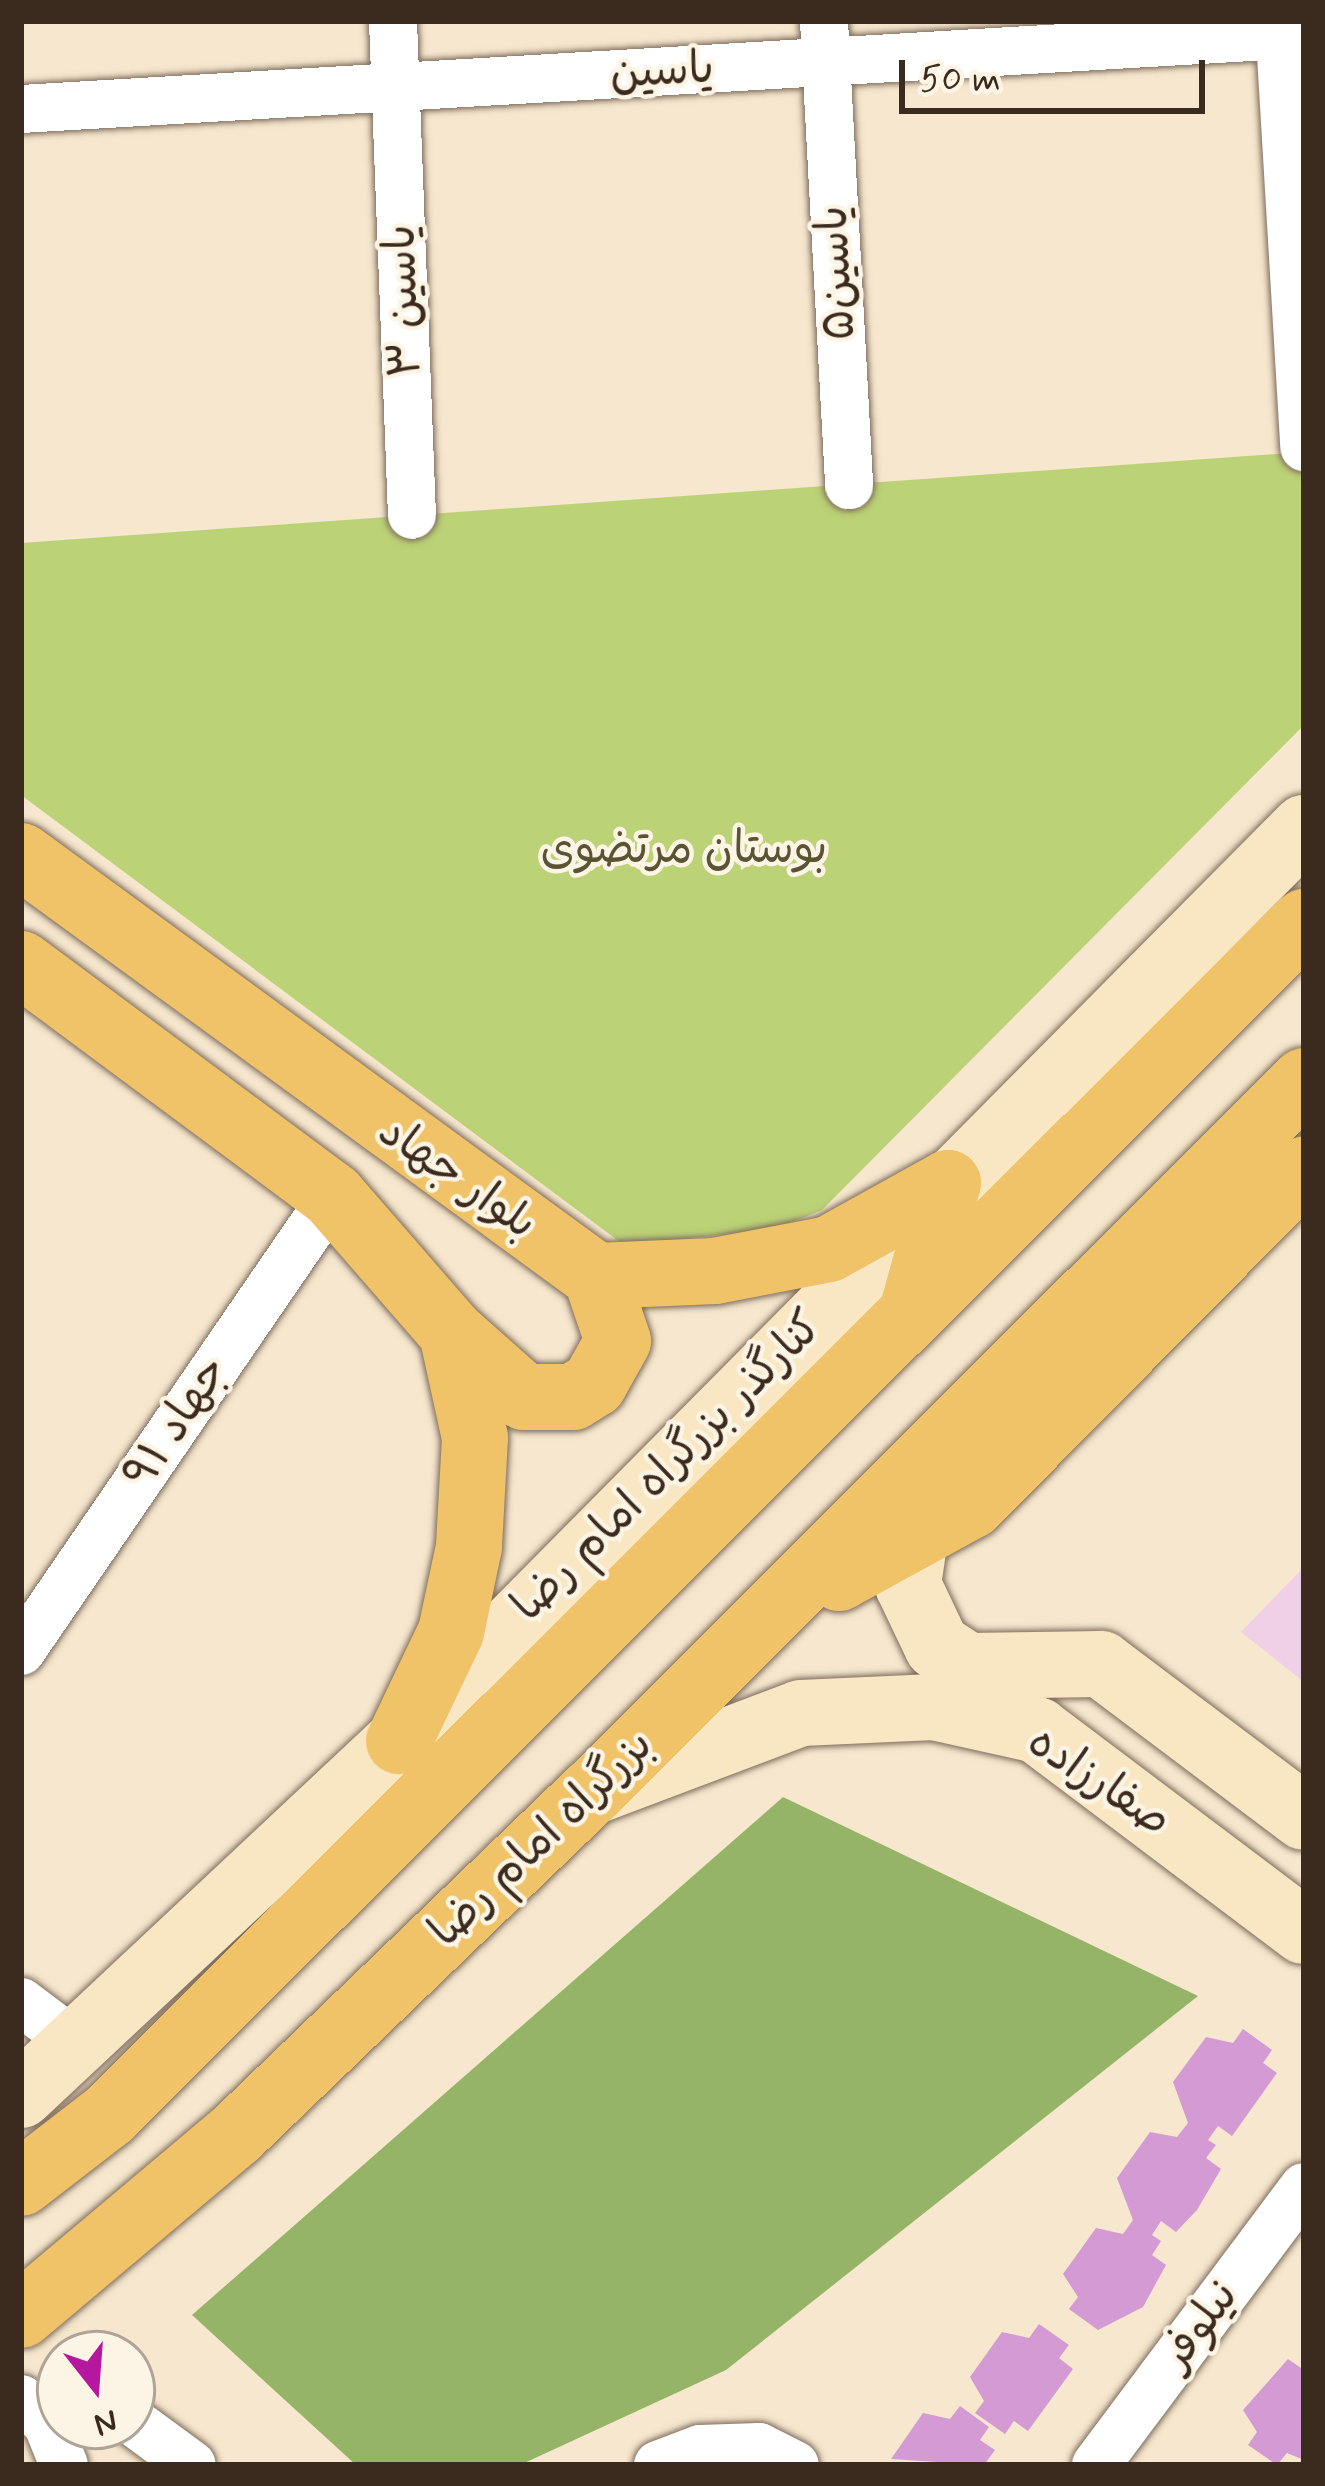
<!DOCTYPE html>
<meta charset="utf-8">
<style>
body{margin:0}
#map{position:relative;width:1325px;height:2486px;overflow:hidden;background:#f7e7ce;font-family:Mynerve,"Playpen Sans Arabic",sans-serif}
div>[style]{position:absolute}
.built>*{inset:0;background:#efd0e6}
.green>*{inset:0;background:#bcd276}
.forest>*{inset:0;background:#95b467}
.building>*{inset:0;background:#d39ad4}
.roads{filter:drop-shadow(0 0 3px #7d6c5c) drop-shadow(0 0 3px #7d6c5c)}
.street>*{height:48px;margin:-24px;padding:0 24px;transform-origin:24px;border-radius:24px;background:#fff}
.secondary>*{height:66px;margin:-33px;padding:0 33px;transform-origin:33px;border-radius:33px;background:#f9e7c3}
.primary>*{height:66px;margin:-33px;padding:0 33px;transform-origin:33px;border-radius:33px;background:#f1c369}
.highway>*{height:66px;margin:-33px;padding:0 33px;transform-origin:33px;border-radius:33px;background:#f1c369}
span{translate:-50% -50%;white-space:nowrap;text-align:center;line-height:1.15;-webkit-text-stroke:9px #fcf5e5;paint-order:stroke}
.street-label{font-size:45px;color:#3b2a1e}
.park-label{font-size:45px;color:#5b5434}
.frame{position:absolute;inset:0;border:24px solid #3b2a1e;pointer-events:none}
.north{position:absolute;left:36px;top:2330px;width:120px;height:120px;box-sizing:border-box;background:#fcf5e5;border:3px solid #afa495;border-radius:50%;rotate:163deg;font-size:33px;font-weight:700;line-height:48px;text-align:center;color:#3b2a1e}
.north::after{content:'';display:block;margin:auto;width:42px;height:54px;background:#b5179e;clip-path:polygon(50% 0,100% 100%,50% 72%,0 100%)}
.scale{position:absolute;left:899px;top:60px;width:306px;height:54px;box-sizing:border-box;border:6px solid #3b2a1e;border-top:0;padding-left:15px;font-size:36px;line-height:42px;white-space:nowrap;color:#3b2a1e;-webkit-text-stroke:9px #fcf5e5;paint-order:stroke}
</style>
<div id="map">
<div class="built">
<i style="clip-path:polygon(1304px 1567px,1304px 1682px,1241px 1632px)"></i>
</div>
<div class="green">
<i style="clip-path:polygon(1304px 452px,1304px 725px,822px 1210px,775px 1229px,624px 1245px,21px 795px,21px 543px)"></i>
</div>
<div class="forest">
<i style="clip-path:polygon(783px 1797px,1198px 1996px,726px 2370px,520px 2465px,356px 2465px,192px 2315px)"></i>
</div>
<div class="building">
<i style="clip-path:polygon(1243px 2029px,1272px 2050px,1263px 2063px,1277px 2073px,1232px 2136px,1218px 2126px,1208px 2140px,1216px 2145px,1206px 2158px,1221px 2169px,1197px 2210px,1176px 2232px,1161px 2221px,1152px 2235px,1161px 2241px,1152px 2255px,1166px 2265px,1143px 2307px,1098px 2330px,1069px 2309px,1078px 2297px,1063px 2274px,1096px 2228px,1123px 2234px,1133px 2220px,1117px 2178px,1150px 2132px,1177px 2137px,1188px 2123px,1173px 2082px,1206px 2037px,1233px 2043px)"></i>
<i style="clip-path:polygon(1039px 2324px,1069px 2345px,1059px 2358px,1073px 2369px,1028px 2431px,1014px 2421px,1005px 2434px,975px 2413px,984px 2401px,970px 2377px,1002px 2332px,1029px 2338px)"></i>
<i style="clip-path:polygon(1288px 2359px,1304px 2370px,1304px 2460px,1287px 2453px,1277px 2465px,1248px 2445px,1257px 2432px,1243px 2410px)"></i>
<i style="clip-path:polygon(960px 2406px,989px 2427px,980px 2440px,995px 2450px,984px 2465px,891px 2459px,923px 2413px,950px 2419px)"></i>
</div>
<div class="roads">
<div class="street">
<i style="left:393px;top:21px;width:494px;rotate:87.8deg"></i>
<i style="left:824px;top:21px;width:465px;rotate:86.9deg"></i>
<i style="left:1279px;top:21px;width:427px;rotate:86.6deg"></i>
<i style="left:21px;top:109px;width:1285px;rotate:-3.35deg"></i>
<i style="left:21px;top:1651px;width:552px;rotate:-55.56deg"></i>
<i style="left:21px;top:2002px;width:71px;rotate:37deg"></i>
<i style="left:21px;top:2399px;width:35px;rotate:43deg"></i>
<i style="left:47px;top:2423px;width:45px;rotate:68deg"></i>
<i style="left:132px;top:2421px;width:74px;rotate:36.3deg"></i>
<i style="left:658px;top:2465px;width:45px;rotate:-20.9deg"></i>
<i style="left:700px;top:2449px;width:59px;rotate:-1.9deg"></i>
<i style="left:759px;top:2447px;width:40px;rotate:26.6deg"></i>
<i style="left:1096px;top:2465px;width:347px;rotate:-53.2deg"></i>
</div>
<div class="secondary">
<i style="left:915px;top:1537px;width:49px;rotate:98.3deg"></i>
<i style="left:908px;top:1585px;width:68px;rotate:64.6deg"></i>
<i style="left:937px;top:1646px;width:37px;rotate:33deg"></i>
<i style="left:968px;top:1666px;width:133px;rotate:-0.9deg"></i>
<i style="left:1101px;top:1664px;width:254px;rotate:37deg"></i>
<i style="left:592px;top:1792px;width:223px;rotate:-20.7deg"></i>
<i style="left:801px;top:1713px;width:133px;rotate:-2.6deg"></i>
<i style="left:934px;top:1707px;width:106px;rotate:12.6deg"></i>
<i style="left:1037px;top:1730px;width:334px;rotate:37deg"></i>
<i style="left:21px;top:2095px;width:518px;rotate:-43.12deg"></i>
<i style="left:399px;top:1741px;width:1286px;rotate:-45.25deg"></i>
</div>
<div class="primary">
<i style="left:21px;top:856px;width:712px;rotate:36.15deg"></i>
<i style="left:596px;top:1276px;width:119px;rotate:-2.4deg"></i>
<i style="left:715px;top:1271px;width:116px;rotate:-10.9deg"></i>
<i style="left:829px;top:1249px;width:136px;rotate:-29deg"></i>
<i style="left:21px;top:964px;width:389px;rotate:36.6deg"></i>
<i style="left:333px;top:1196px;width:181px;rotate:49deg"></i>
<i style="left:452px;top:1333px;width:107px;rotate:77.6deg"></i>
<i style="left:475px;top:1438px;width:109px;rotate:93.2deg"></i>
<i style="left:469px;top:1547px;width:87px;rotate:102deg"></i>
<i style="left:451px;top:1632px;width:121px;rotate:115.5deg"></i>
<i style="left:452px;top:1333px;width:96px;rotate:41.6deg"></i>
<i style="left:524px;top:1397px;width:49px"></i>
<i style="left:573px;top:1397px;width:25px;rotate:-32deg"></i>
<i style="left:594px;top:1384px;width:49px;rotate:-60.8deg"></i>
<i style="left:618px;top:1341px;width:69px;rotate:-108.7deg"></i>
</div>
<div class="highway">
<i style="left:912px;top:1312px;width:134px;rotate:-74.4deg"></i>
<i style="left:839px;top:1578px;width:152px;rotate:-28.8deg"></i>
<i style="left:972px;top:1505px;width:472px;rotate:-45.3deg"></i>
<i style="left:21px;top:2183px;width:111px;rotate:-37.7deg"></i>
<i style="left:109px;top:2115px;width:1689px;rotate:-44.95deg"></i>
<i style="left:21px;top:2315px;width:281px;rotate:-40.1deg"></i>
<i style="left:236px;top:2134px;width:494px;rotate:-43.9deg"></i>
<i style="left:592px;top:1792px;width:1006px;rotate:-44.96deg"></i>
</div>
</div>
<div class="street-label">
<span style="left:662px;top:72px;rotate:-3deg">یاسین</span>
<span style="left:837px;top:273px;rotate:-93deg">یاسین۵</span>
<span style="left:404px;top:301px;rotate:-92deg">یاسین ۳</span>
<span style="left:457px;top:1178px;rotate:35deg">بلوار جهاد</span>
<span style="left:177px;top:1423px;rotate:-56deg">جهاد ۹۱</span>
<span style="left:668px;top:1467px;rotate:-45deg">کنارگذر بزرگراه امام رضا</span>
<span style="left:1099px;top:1782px;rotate:34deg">صفارزاده</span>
<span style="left:542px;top:1839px;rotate:-44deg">بزرگراه امام رضا</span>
<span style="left:1200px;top:2326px;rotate:-53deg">نیلوفر</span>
</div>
<div class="park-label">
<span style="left:684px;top:850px">بوستان مرتضوی</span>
</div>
<div class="frame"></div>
<div class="north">N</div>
<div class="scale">50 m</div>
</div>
